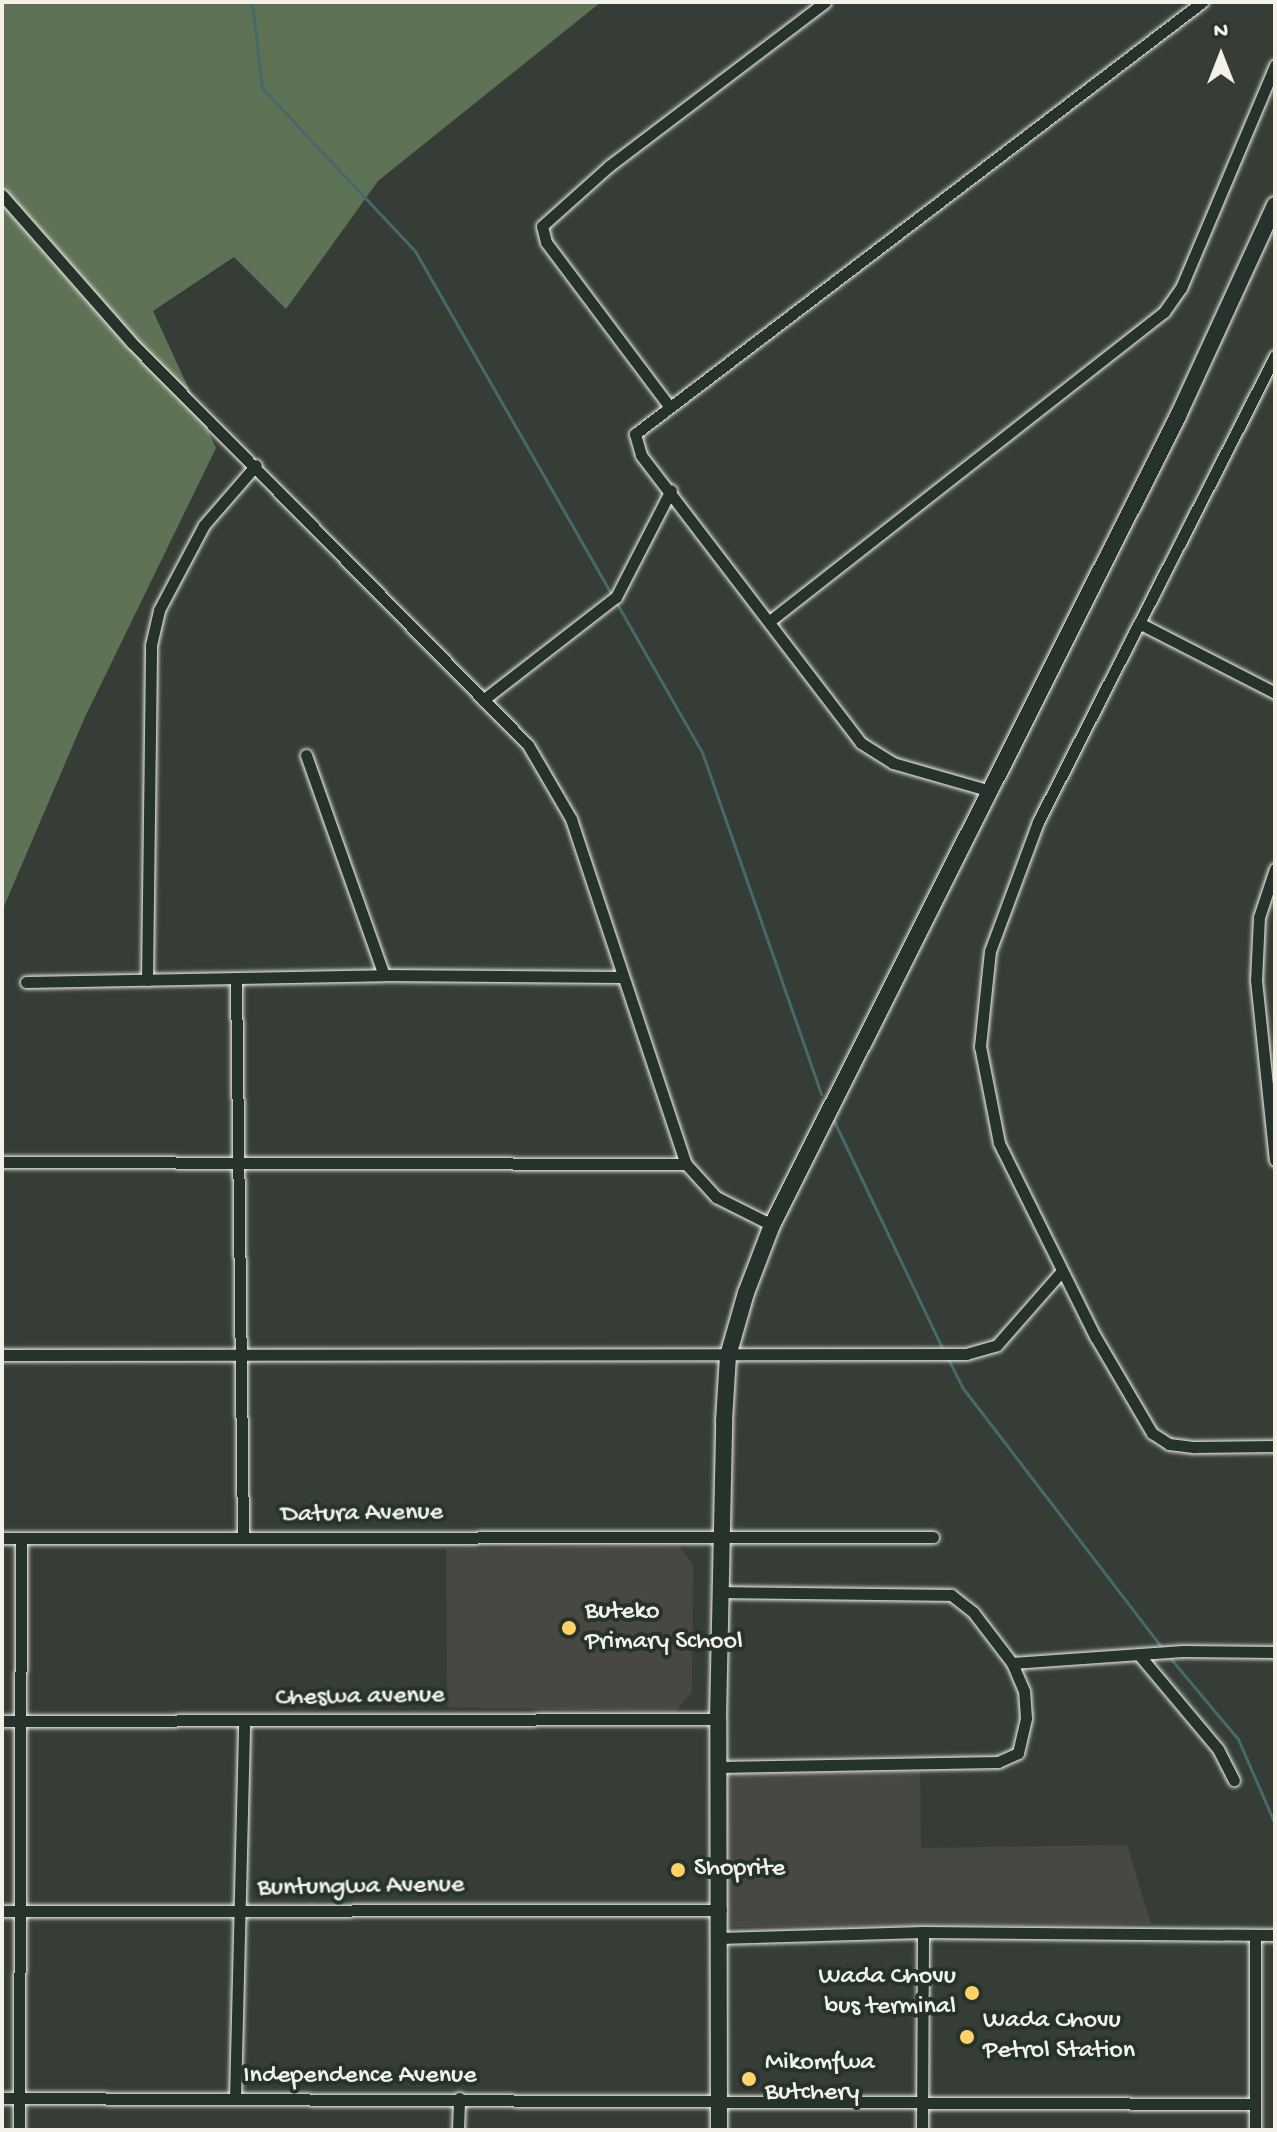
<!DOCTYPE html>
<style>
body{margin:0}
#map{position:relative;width:1277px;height:2132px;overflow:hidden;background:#353d36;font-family:"Gochi Hand",sans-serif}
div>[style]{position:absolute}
.built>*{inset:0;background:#474841}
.green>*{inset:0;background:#5e7256}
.stream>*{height:3px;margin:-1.5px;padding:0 1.5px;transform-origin:1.5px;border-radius:1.5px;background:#456a69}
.roads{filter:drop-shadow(0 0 2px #f4f1e8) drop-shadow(0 0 2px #f4f1e8)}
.street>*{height:11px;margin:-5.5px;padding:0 5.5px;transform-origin:5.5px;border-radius:5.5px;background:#26332d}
.secondary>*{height:16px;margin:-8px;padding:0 8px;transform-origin:8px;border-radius:8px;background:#26332d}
.dots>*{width:22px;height:22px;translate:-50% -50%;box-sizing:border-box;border:4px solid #26332d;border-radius:50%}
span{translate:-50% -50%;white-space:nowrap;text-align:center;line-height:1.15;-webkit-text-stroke:8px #26332d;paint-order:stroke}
.street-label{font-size:26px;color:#f4f1e8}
.poi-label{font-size:26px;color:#f4f1e8}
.left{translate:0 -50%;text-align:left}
.right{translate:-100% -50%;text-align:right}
.frame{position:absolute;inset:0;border:4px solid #f4f1e8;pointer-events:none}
.north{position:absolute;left:1181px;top:16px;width:80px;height:80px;-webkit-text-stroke:6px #26332d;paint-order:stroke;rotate:0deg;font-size:22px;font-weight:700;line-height:32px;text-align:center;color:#f4f1e8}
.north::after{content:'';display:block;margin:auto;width:28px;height:36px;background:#f4f1e8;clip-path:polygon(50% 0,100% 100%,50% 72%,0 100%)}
</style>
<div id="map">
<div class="built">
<i style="clip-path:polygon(678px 1545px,693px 1564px,692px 1692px,675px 1712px,447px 1707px,446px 1549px)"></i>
<i style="clip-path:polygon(920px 1772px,921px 1848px,1127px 1845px,1151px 1924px,725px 1927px,726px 1774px)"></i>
</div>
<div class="green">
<i style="clip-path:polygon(2px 2px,601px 2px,378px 181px,286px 309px,234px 257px,153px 311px,216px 448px,85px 717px,2px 911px)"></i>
</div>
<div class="stream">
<i style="left:252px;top:2px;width:87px;rotate:83.4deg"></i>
<i style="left:262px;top:88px;width:224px;rotate:46.8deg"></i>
<i style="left:415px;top:251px;width:396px;rotate:60.2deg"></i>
<i style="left:616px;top:602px;width:173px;rotate:60.2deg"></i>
<i style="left:702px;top:752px;width:362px;rotate:70.8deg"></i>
<i style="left:833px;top:1119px;width:256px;rotate:64.5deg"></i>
<i style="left:947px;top:1357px;width:34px;rotate:63deg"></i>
<i style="left:962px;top:1387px;width:330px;rotate:52.5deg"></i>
<i style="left:1171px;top:1659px;width:104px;rotate:50.1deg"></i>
<i style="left:1238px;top:1739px;width:93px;rotate:66.5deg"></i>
</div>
<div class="roads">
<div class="street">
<i style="left:2px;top:195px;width:197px;rotate:48.7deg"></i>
<i style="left:132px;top:343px;width:564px;rotate:45.43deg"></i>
<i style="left:528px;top:745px;width:86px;rotate:59.8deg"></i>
<i style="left:571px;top:819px;width:364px;rotate:71.6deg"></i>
<i style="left:686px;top:1164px;width:45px;rotate:47.7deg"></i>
<i style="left:716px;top:1197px;width:63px;rotate:26.6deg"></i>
<i style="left:1275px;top:356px;width:523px;rotate:116.96deg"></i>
<i style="left:1038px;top:822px;width:138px;rotate:110.4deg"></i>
<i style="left:990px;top:951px;width:96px;rotate:96deg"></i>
<i style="left:980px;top:1046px;width:99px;rotate:78.9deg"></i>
<i style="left:999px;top:1143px;width:216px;rotate:63.6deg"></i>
<i style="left:1095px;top:1336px;width:113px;rotate:59.6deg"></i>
<i style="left:1152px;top:1433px;width:20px;rotate:33deg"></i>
<i style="left:1169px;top:1444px;width:26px;rotate:7deg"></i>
<i style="left:1195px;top:1447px;width:80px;rotate:-0.7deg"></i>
<i style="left:669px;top:406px;width:205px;rotate:-126.9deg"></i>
<i style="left:546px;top:242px;width:16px;rotate:-104deg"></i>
<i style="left:542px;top:226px;width:90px;rotate:-41.8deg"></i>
<i style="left:609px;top:166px;width:271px;rotate:-37.2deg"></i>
<i style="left:771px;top:620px;width:499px;rotate:-38.1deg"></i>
<i style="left:1164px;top:312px;width:29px;rotate:-55deg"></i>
<i style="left:1181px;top:288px;width:242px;rotate:-67.1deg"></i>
<i style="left:1139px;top:623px;width:153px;rotate:27.2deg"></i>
<i style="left:483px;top:700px;width:168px;rotate:-37.8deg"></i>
<i style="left:616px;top:597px;width:120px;rotate:-62.8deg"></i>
<i style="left:306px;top:755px;width:233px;rotate:70.5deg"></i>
<i style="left:987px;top:790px;width:98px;rotate:-164deg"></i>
<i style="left:893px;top:763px;width:38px;rotate:-148deg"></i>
<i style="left:861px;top:743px;width:362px;rotate:-127.4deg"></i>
<i style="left:641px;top:455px;width:22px;rotate:-106deg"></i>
<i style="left:635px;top:434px;width:713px;rotate:-37.3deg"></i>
<i style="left:1275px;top:869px;width:51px;rotate:108.4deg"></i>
<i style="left:1259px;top:917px;width:63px;rotate:92.7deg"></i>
<i style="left:1256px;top:980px;width:181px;rotate:84deg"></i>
<i style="left:236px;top:978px;width:560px;rotate:89.28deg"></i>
<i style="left:147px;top:980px;width:335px;rotate:-89.3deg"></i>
<i style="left:151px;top:645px;width:36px;rotate:-77deg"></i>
<i style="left:159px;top:610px;width:96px;rotate:-62.1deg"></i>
<i style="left:204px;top:525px;width:79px;rotate:-49.1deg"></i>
<i style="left:26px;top:982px;width:358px;rotate:-1.1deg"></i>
<i style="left:384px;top:975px;width:238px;rotate:0.5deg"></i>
<i style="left:2px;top:1162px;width:684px;rotate:0.17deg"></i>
<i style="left:2px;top:1355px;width:964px;rotate:-0.06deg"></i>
<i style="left:966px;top:1354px;width:32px;rotate:-16deg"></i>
<i style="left:997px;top:1345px;width:98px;rotate:-48.7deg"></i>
<i style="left:2px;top:1538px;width:931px;rotate:-0.06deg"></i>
<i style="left:1140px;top:1656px;width:121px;rotate:50deg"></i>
<i style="left:1218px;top:1749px;width:35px;rotate:63deg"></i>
<i style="left:1012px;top:1663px;width:171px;rotate:-4deg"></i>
<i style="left:1183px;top:1651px;width:92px;rotate:0.6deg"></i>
<i style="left:2px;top:1721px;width:716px;rotate:-0.16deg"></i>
<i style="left:718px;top:1767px;width:280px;rotate:-1deg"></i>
<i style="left:998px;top:1762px;width:22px;rotate:-24deg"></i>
<i style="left:1018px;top:1753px;width:36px;rotate:-77deg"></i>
<i style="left:1026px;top:1718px;width:27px;rotate:-94deg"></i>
<i style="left:1024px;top:1691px;width:30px;rotate:-113deg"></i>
<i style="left:1012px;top:1663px;width:64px;rotate:-127.4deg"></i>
<i style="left:973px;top:1612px;width:28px;rotate:-142deg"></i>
<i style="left:951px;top:1595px;width:231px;rotate:-179.3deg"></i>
<i style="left:2px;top:1911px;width:719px;rotate:-0.08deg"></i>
<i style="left:1255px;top:1936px;width:194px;rotate:90deg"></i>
<i style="left:719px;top:1938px;width:204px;rotate:-1.7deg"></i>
<i style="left:923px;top:1932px;width:352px;rotate:0.5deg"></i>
<i style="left:2px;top:2098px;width:1250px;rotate:0.28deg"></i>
<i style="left:235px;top:2099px;width:377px;rotate:-88.6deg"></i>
<i style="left:19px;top:2130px;width:592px;rotate:-89.81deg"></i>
<i style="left:458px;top:2130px;width:32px;rotate:-88deg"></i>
<i style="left:922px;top:2130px;width:198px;rotate:-89.7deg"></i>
</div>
<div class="secondary">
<i style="left:719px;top:2130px;width:411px;rotate:-90.1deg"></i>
<i style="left:718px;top:1719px;width:298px;rotate:-88.8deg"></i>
<i style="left:724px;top:1421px;width:65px;rotate:-86.5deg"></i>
<i style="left:728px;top:1356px;width:66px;rotate:-74.1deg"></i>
<i style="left:746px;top:1293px;width:73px;rotate:-69.1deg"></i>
<i style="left:772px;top:1225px;width:905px;rotate:-63.35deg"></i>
<i style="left:1178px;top:416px;width:232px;rotate:-65.3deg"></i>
</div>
</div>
<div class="dots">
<i style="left:569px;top:1628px;background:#ffd166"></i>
<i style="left:678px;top:1870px;background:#ffd166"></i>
<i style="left:972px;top:1993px;background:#ffd166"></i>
<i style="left:967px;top:2037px;background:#ffd166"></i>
<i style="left:749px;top:2079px;background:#ffd166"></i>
</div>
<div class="street-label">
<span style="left:362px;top:1515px;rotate:-1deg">Datura Avenue</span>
<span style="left:360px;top:1698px;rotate:-1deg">Cheswa avenue</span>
<span style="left:361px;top:1888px;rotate:-1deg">Buntungwa Avenue</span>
<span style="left:360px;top:2077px">Independence Avenue</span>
</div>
<div class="poi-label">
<span class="left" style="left:585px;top:1628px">Buteko<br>Primary School</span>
<span class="left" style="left:694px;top:1870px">Shoprite</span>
<span class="right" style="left:956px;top:1993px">Wada Chovu<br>bus terminal</span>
<span class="left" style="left:983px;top:2037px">Wada Chovu<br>Petrol Station</span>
<span class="left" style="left:765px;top:2079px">Mikomfwa<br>Butchery</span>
</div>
<div class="frame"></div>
<div class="north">N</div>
</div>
